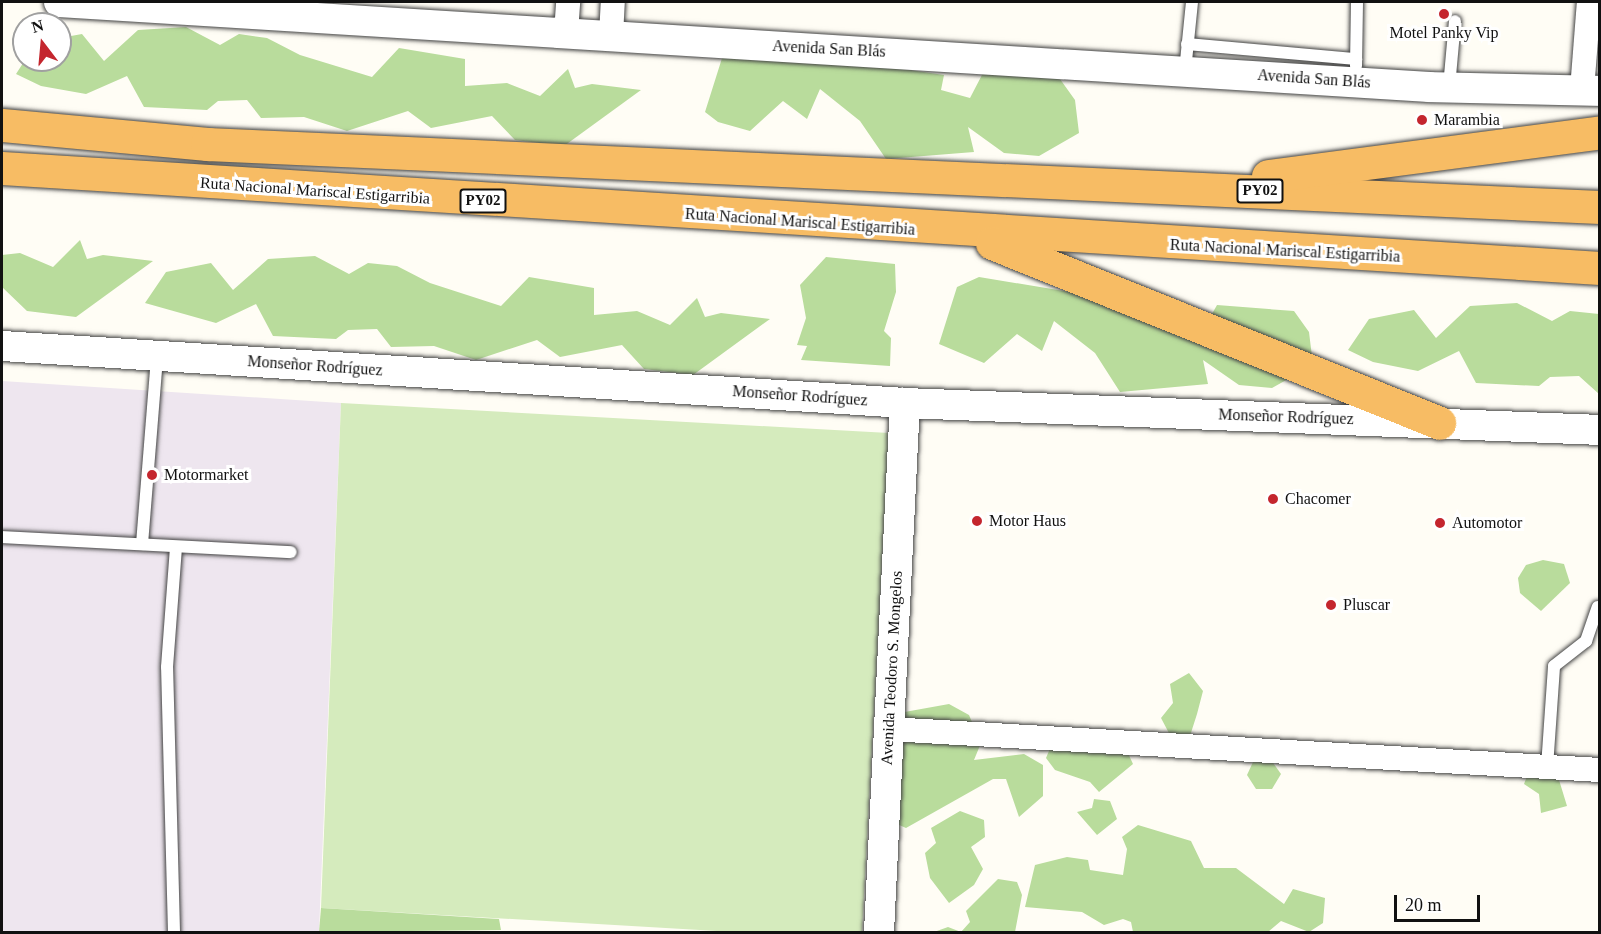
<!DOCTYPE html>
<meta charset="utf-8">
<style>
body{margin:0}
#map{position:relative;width:1601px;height:934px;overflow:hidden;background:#fffdf5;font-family:"Times New Roman",serif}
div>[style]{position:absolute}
.industrial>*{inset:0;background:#eee6ef}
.green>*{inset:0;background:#d5ebbd}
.forest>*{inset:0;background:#b9dc9c}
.roads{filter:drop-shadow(0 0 2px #444) drop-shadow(0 0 2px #444)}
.service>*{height:12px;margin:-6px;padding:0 6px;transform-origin:6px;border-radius:6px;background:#fff}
.minor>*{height:24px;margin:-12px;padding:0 12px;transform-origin:12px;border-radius:12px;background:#fff}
.tertiary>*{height:30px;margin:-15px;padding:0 15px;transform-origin:15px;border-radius:15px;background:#fff}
.trunk>*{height:33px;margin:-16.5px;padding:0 16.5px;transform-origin:16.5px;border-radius:16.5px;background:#f7bc64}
.dots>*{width:16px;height:16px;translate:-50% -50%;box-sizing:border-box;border:3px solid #fff;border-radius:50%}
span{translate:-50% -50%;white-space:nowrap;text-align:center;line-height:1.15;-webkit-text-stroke:6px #fff;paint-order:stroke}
.shield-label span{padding:2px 4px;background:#fff;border:2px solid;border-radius:4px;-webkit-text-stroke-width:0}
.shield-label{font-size:15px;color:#111;font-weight:700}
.poi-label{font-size:16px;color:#111}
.left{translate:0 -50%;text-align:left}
.street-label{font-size:16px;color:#111}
.frame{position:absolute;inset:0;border:3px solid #111;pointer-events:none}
.north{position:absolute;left:12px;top:12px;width:60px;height:60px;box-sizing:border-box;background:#fff;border:2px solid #a0a0a0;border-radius:50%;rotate:344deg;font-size:16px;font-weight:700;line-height:24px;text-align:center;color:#111}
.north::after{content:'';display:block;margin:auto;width:21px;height:27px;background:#c4262e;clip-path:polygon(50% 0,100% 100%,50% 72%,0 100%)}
.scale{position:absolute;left:1394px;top:895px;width:86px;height:27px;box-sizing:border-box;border:3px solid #111;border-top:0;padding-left:8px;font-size:18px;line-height:21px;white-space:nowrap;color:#111;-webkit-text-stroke:4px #fff;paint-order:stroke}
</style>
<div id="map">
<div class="industrial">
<i style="clip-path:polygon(2px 381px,341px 403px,319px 932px,2px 932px)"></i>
</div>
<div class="green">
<i style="clip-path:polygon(341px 403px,889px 433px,862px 932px,734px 932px,321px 908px)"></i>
</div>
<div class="forest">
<i style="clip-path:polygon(186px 27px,220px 45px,239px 34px,267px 38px,300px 55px,372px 77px,399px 48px,465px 59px,465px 86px,507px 83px,540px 96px,568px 69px,575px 88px,592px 84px,641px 90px,564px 146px,515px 140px,492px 116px,431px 128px,408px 111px,347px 131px,304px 117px,261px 118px,247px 100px,218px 101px,207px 110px,144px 107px,127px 76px,86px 94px,41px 86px,16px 74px,25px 60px,60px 60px,60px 38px,82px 34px,104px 61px,138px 30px)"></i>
<i style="clip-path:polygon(723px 55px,842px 60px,944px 75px,941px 90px,970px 98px,983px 73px,1060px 79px,1075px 100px,1079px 133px,1039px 156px,1004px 153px,968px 127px,974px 152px,886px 159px,860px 121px,820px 89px,807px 119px,783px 101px,750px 131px,718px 122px,705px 112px)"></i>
<i style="clip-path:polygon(80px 240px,87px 259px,103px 255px,153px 261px,76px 317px,27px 311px,2px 287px,2px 255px,20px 253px,53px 267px)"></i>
<i style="clip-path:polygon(315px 256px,349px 274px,368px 263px,397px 266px,430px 283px,501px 306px,529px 277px,594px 288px,594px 315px,637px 311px,670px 325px,697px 298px,705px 317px,721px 313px,770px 319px,693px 375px,644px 369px,622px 345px,560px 357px,537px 340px,476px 360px,434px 346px,391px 347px,377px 329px,348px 330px,336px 339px,273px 336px,256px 304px,216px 323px,145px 303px,166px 272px,211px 263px,233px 290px,268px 259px)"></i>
<i style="clip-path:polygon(826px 257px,895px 264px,896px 292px,884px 331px,891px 338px,890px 366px,801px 360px,807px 346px,797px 345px,806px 318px,800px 285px)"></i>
<i style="clip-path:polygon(979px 277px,1076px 293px,1203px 330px,1217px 305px,1294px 311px,1309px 332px,1313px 365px,1272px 388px,1239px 385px,1203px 360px,1208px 384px,1120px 392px,1095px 353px,1054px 321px,1042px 351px,1017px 334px,984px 363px,939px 344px,957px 287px)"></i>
<i style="clip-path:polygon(1517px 303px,1552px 321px,1570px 311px,1599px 314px,1599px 394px,1579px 376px,1550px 377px,1539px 386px,1476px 383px,1459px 351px,1418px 371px,1373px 362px,1348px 350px,1369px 319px,1414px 310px,1436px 338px,1470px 306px)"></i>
<i style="clip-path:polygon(1543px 560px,1564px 564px,1570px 583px,1541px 611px,1520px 593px,1518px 578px,1526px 565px)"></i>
<i style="clip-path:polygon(1189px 673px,1203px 691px,1197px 714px,1189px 739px,1171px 737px,1161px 718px,1173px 703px,1170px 684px)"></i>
<i style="clip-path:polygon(949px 704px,969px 715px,981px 743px,974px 760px,1024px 754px,1043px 765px,1043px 796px,1019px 817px,1006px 779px,993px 779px,906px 828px,881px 817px,899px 713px)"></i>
<i style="clip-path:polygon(1120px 736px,1133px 764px,1099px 792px,1090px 782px,1055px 770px,1046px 758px,1051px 746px)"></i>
<i style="clip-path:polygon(1269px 757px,1281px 774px,1272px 789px,1256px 789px,1247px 775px,1253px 762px)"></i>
<i style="clip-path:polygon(1556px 770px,1567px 806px,1541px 813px,1539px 794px,1524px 784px,1529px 771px)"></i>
<i style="clip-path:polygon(1094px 799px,1110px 801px,1117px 819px,1097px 835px,1077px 812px,1092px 808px)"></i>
<i style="clip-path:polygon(960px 811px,984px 820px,985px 837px,971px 847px,983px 869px,974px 885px,949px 903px,930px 878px,925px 853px,936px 843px,931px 828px)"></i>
<i style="clip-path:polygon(1138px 825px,1191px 841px,1204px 868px,1236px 868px,1284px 904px,1293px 889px,1325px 898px,1323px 923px,1309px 932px,1281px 921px,1268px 932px,1133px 932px,1131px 922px,1123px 919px,1104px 925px,1082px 912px,1025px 907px,1035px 865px,1067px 857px,1088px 860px,1090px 870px,1123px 875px,1127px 849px,1122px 837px)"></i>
<i style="clip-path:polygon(998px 879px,1017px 882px,1022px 895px,1015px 932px,934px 932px,948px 927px,961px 932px,970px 922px,966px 911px)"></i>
<i style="clip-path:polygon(321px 908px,499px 919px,501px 930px,319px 932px)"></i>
</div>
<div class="roads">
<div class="service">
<i style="left:1187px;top:44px;width:170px;rotate:5.1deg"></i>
<i style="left:1356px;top:66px;width:64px;rotate:-89.1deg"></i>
<i style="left:1185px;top:71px;width:69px;rotate:-84.2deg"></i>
<i style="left:1449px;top:87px;width:66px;rotate:-84.8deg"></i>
<i style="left:2px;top:537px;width:289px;rotate:3deg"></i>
<i style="left:142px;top:544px;width:189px;rotate:-85.4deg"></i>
<i style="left:1547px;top:767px;width:101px;rotate:-86deg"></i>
<i style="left:1554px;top:666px;width:41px;rotate:-38deg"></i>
<i style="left:1586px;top:641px;width:36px;rotate:-71deg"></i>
<i style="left:174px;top:932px;width:265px;rotate:-91.5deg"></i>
<i style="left:167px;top:667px;width:119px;rotate:-85.7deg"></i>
</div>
<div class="minor">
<i style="left:566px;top:33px;width:31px;rotate:-86deg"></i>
<i style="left:611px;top:36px;width:34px;rotate:-87deg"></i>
<i style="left:1582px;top:90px;width:88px;rotate:-85.5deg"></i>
<i style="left:889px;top:729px;width:712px;rotate:3.3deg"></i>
</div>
<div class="tertiary">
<i style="left:59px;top:2px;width:1373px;rotate:3.55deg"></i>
<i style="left:1429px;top:87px;width:171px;rotate:1.3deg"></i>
<i style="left:2px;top:346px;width:905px;rotate:3.61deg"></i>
<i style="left:905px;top:403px;width:696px;rotate:2.22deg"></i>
<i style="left:879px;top:932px;width:530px;rotate:-87.19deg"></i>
</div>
<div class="trunk">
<i style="left:2px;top:125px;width:206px;rotate:5.3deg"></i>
<i style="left:207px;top:144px;width:1394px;rotate:2.59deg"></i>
<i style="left:2px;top:168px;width:1601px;rotate:3.58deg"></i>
<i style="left:1268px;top:176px;width:335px;rotate:-7.5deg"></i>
<i style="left:992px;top:243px;width:482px;rotate:21.9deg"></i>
</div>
</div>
<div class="dots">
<i style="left:1444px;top:14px;background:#c4262e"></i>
<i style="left:1422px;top:120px;background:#c4262e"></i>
<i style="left:152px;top:475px;background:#c4262e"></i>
<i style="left:1273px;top:499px;background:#c4262e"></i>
<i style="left:977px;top:521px;background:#c4262e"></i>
<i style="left:1440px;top:523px;background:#c4262e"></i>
<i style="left:1331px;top:605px;background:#c4262e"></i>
</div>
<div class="shield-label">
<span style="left:1260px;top:191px">PY02</span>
<span style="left:483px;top:201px">PY02</span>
</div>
<div class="poi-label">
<span style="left:1444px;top:33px">Motel Panky Vip</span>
<span class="left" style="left:1434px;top:120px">Marambia</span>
<span class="left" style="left:164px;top:475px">Motormarket</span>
<span class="left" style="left:1285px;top:499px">Chacomer</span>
<span class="left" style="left:989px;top:521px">Motor Haus</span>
<span class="left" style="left:1452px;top:523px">Automotor</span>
<span class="left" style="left:1343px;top:605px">Pluscar</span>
</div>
<div class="street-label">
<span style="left:829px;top:49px;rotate:3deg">Avenida San Blás</span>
<span style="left:1314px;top:79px;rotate:4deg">Avenida San Blás</span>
<span style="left:315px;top:191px;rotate:4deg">Ruta Nacional Mariscal Estigarribia</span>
<span style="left:800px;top:222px;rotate:4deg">Ruta Nacional Mariscal Estigarribia</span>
<span style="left:1285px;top:251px;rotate:3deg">Ruta Nacional Mariscal Estigarribia</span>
<span style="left:315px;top:366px;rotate:4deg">Monseñor Rodríguez</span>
<span style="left:800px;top:396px;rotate:4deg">Monseñor Rodríguez</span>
<span style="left:1286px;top:417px;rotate:2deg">Monseñor Rodríguez</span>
<span style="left:892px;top:668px;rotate:-87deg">Avenida Teodoro S. Mongelos</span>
</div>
<div class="frame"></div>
<div class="north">N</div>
<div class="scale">20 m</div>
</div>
